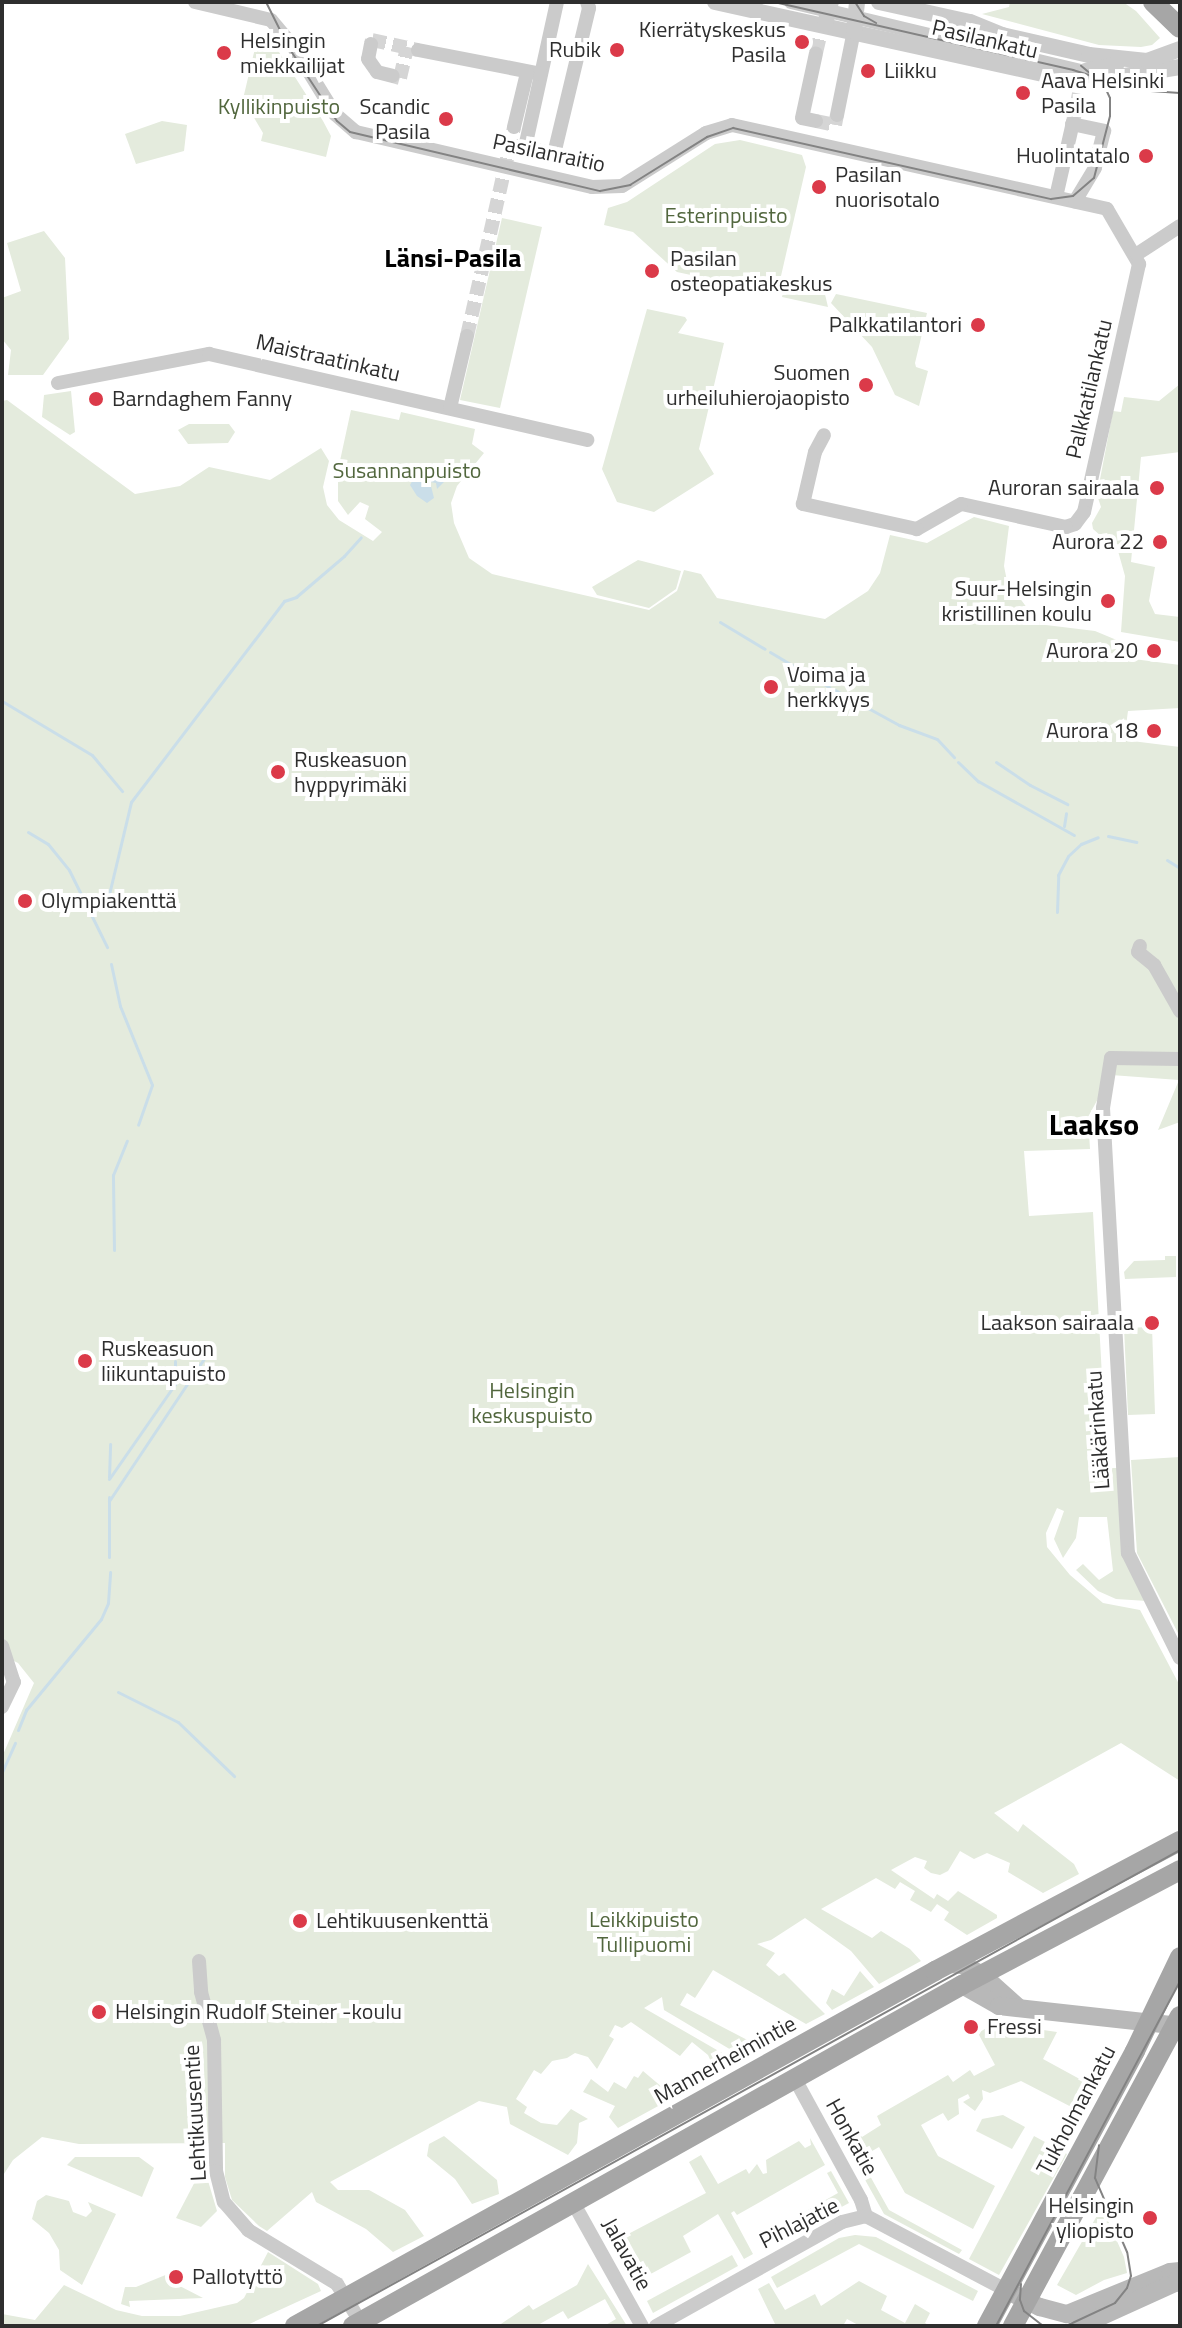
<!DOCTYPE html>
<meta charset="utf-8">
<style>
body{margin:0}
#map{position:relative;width:1182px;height:2328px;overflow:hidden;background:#fff;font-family:"Titillium Web",sans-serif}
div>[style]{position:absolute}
.green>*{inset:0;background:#e4ebdd}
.water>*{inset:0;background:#cadee9}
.stream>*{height:3px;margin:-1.5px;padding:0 1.5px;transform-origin:1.5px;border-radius:1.5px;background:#cadee9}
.minor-tunnel>*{height:14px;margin-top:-7px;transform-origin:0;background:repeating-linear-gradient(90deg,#d5d5d5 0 14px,transparent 0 21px)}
.minor>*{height:14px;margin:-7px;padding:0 7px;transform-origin:7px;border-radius:7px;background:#cbcbcb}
.tertiary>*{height:16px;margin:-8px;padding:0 8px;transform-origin:8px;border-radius:8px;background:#cbcbcb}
.secondary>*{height:18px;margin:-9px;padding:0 9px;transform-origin:9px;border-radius:9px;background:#b8b8b8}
.primary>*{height:20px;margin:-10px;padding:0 10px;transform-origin:10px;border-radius:10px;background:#a6a6a6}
.tram>*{height:2px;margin:-1px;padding:0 1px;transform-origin:1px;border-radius:1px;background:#838383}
.dots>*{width:22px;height:22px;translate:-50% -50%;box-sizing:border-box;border:4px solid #fff;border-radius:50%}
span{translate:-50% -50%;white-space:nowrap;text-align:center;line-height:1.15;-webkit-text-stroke:8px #fff;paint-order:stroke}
.poi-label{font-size:22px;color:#2e2e2e}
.right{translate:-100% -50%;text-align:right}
.left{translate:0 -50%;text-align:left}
.street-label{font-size:22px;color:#2e2e2e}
.park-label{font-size:22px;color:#52673e}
.quarter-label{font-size:26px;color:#000;font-weight:700}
.district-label{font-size:30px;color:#000;font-weight:700}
.frame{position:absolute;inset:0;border:4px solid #2e2e2e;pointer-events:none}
</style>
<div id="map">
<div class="green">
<i style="clip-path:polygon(1010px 2px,1123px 2px,1136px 11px,1160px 38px,1152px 45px,1141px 47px,1099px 45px,982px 14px,1009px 7px)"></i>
<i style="clip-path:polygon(256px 44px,279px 52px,323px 121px,331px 136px,326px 157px,261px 141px,263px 133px,243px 99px)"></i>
<i style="clip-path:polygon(162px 121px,187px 125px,184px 151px,136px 164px,125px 134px)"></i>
<i style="clip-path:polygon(740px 140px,802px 155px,806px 167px,781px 276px,751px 288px,677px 272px,633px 232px,604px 225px,608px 208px,627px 202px,715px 144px)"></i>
<i style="clip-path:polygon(502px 218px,542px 227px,500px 408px,460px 400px)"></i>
<i style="clip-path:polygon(44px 231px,65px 258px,69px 339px,43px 375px,8px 375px,11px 350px,2px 339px,2px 298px,21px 291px,7px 243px)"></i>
<i style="clip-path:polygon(792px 279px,823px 286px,828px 307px,782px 297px,786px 281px)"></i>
<i style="clip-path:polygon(836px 294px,927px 313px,915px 363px,916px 367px,928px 371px,919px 406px,895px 395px,872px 347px,831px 303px)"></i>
<i style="clip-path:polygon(647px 309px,685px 317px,687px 320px,678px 333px,724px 343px,699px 449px,714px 474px,654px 512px,617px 502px,602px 469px)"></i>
<i style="clip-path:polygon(1180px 384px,1180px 452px,1141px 457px,1131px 562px,1155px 567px,1149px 601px,1155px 614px,1180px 617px,1180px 642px,1121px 632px,1125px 576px,1118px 551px,1093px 529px,1092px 523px,1101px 507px,1097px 495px,1113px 411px,1121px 412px,1124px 397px,1159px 401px)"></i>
<i style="clip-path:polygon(71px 391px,75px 432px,70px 435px,42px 417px,44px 395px)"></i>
<i style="clip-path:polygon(7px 400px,135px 494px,180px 486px,209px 467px,270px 480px,321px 448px,329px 461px,323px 487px,327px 505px,339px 520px,373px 541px,382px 532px,365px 519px,369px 506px,360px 502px,348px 515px,338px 501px,338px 470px,351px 410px,399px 420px,401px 412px,475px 429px,472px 444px,484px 453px,457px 486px,451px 503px,454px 523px,469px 558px,492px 574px,649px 610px,677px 591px,684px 570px,701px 574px,717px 598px,825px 619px,868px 591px,880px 573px,890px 535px,927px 543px,974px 517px,1009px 526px,1004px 566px,1007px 581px,1036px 620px,1046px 625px,1095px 631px,1119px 641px,1118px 657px,1180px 665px,1180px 708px,1128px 711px,1124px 740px,1180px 747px,1180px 1122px,1158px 1130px,1179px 1080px,1111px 1075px,1088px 1117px,1090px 1149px,1024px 1151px,1029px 1216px,1093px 1212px,1107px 1468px,1120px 1468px,1120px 1499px,1147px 1601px,1116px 1599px,1098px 1591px,1076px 1570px,1083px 1564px,1099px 1580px,1113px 1571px,1107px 1517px,1079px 1517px,1076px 1538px,1063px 1558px,1054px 1539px,1064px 1511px,1057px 1508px,1046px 1533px,1047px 1547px,1070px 1575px,1103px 1603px,1140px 1610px,1180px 1686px,1180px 1781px,1121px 1743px,994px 1813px,1018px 1832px,1023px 1824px,1074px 1864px,1079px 1874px,1043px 1893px,1008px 1872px,1010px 1863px,987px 1853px,974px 1859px,960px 1851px,948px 1871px,940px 1875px,931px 1873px,924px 1868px,927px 1861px,915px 1857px,891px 1870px,934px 1899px,937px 1894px,948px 1901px,958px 1891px,997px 1915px,997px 1918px,967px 1935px,944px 1920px,949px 1912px,937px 1904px,931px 1912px,910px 1900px,915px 1891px,900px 1882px,895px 1889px,876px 1878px,821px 1909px,872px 1938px,881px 1931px,910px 1949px,921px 1961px,879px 1984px,851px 1951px,805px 1918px,771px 1940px,757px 1944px,775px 1953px,766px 1965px,779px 1976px,784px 1973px,825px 2014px,806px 2024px,713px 1970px,695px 1998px,687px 1993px,680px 2005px,757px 2045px,756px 2051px,748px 2056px,743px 2057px,664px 2010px,662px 1997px,644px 2008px,736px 2061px,716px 2073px,708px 2055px,692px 2042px,680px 2056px,631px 2022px,622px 2028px,615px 2025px,609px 2036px,614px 2039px,597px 2069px,588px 2057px,575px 2053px,567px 2058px,552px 2061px,541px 2074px,534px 2070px,516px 2099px,527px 2107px,524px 2113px,541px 2123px,557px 2125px,571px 2109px,588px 2119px,579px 2123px,577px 2143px,568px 2155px,510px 2124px,507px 2107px,479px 2101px,330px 2182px,338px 2190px,369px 2190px,405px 2210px,424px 2236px,393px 2252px,366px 2229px,316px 2202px,312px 2192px,267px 2231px,259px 2226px,232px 2200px,225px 2177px,225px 2143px,79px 2144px,42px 2137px,13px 2160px,2px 2177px,2px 1757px,34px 1683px,18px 1663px,2px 1655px,2px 401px)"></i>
<i style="clip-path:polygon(189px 424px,229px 424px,235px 432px,228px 443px,188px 444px,178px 430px)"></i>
<i style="clip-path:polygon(638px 560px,681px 571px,676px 589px,649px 608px,597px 595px,592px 587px)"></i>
<i style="clip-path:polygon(1165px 1256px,1176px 1256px,1176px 1277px,1125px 1279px,1124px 1272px,1134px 1261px,1165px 1260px)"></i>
<i style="clip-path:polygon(1152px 1327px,1155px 1414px,1128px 1415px,1124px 1328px)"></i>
<i style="clip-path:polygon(1180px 1457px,1180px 1637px,1137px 1553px,1131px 1460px)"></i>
<i style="clip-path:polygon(860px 1971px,874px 1987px,832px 2010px,826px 2003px,832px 1989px,844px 1996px)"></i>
<i style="clip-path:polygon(995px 2023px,1057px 2032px,1043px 2059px,1098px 2089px,1085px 2114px,1021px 2081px,990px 2093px,982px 2090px,983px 2099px,975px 2111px,963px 2102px,970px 2098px,968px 2094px,958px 2099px,959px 2114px,948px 2121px,943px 2113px,921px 2125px,938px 2156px,995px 2186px,973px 2229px,905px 2193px,879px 2147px,860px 2158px,889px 2210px,962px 2250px,959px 2254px,884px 2214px,838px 2131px,846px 2140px,859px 2133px,862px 2137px,881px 2125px,877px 2116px,948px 2075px,953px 2082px,970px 2070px,974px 2076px,995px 2065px,978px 2033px)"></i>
<i style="clip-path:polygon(643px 2071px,669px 2093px,671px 2099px,618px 2128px,609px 2117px,615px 2106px,583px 2092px,591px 2079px,608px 2092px,614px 2082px,626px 2089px,634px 2076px,638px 2078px)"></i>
<i style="clip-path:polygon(1003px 2115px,1025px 2127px,1012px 2149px,976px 2131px,982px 2119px)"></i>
<i style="clip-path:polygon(444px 2136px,497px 2180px,499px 2194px,472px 2204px,455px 2179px,427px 2156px,429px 2144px)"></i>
<i style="clip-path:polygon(1034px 2136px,1067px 2154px,999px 2275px,969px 2259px)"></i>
<i style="clip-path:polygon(810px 2138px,825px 2165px,737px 2215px,734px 2211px,731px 2213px,753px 2254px,744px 2259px,718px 2214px,683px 2236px,691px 2252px,636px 2282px,613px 2242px,706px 2193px,689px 2162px,701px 2155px,718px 2184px,746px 2169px,749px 2174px,757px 2164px,763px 2174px,767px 2173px,766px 2160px,799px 2141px,805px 2148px,811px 2145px)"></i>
<i style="clip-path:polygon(75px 2157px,139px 2157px,154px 2168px,142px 2197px,67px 2165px)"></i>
<i style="clip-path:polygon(831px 2171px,849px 2203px,804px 2227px,799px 2215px,838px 2193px,827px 2173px)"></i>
<i style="clip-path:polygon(200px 2172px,206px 2174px,217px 2211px,201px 2227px,176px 2218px)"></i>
<i style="clip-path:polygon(46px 2195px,69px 2201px,73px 2212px,86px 2217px,92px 2211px,88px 2202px,116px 2214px,82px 2285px,60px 2270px,59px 2250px,49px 2233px,32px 2219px,37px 2201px)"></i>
<i style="clip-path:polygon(1102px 2207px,1124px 2257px,1127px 2273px,1104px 2280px,1076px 2295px,1057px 2285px)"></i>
<i style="clip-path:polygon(855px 2235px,876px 2237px,978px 2291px,973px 2301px,859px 2244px,777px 2288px,771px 2277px,839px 2238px)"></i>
<i style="clip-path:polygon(268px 2252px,318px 2284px,321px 2291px,245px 2326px,2px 2326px,2px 2314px,35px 2320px,64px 2285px,116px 2310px,142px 2316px,180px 2316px,237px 2303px,244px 2298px)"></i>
<i style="clip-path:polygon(732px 2255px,738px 2266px,653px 2313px,647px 2301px)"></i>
<i style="clip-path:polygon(588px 2264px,627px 2326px,604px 2326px,616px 2319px,605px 2299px,568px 2319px,563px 2311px,536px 2326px,498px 2326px,529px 2305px,533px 2310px,577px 2285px)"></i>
<i style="clip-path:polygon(168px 2274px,177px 2274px,179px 2278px,174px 2283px,203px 2298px,129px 2301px,130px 2307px,121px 2304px,125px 2287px,136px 2287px)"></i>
<i style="clip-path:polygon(859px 2281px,887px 2296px,881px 2310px,905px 2323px,915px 2304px,930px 2313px,925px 2323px,930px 2326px,860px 2326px,847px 2319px,843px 2326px,776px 2326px,758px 2289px,769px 2283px,785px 2310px,815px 2294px,821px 2306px)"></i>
</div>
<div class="water">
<i style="clip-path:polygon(427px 467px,440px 470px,445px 481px,437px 489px,436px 483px,430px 482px,434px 498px,427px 503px,417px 496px,410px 485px,418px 471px)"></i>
</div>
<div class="stream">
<i style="left:720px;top:622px;width:52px;rotate:31deg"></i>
<i style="left:770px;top:652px;width:69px;rotate:30.7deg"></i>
<i style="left:835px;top:690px;width:73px;rotate:28.7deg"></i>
<i style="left:899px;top:725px;width:40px;rotate:20.2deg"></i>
<i style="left:937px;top:739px;width:25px;rotate:47deg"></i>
<i style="left:2px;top:701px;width:105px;rotate:31deg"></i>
<i style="left:92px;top:755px;width:47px;rotate:50.2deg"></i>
<i style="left:958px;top:762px;width:28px;rotate:44deg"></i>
<i style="left:978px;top:781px;width:110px;rotate:29.4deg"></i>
<i style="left:996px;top:762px;width:41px;rotate:34.1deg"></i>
<i style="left:1030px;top:785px;width:42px;rotate:27.2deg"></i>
<i style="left:1064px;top:826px;width:13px;rotate:-81deg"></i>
<i style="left:28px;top:832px;width:23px;rotate:31deg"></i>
<i style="left:48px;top:844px;width:33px;rotate:51deg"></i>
<i style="left:69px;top:870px;width:86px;rotate:63.7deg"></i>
<i style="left:1108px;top:836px;width:29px;rotate:12deg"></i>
<i style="left:1167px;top:860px;width:15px;rotate:32deg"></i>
<i style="left:106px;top:907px;width:108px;rotate:-76.6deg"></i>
<i style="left:131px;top:802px;width:253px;rotate:-52.7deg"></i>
<i style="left:284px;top:601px;width:13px;rotate:-18deg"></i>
<i style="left:296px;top:597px;width:63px;rotate:-40.5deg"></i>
<i style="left:344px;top:556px;width:25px;rotate:-48deg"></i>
<i style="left:1057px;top:912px;width:37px;rotate:-88deg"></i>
<i style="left:1058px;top:875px;width:21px;rotate:-62deg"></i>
<i style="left:1068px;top:856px;width:18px;rotate:-43deg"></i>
<i style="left:1081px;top:844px;width:18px;rotate:-22deg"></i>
<i style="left:111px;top:964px;width:43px;rotate:77.9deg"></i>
<i style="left:120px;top:1006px;width:85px;rotate:67.9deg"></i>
<i style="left:152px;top:1085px;width:42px;rotate:109.3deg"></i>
<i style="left:114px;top:1250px;width:75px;rotate:-90.8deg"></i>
<i style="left:113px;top:1175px;width:37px;rotate:-68deg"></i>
<i style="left:109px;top:1477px;width:33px;rotate:-88deg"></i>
<i style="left:109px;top:1479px;width:116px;rotate:-55.2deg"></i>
<i style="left:175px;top:1384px;width:23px;rotate:-90deg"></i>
<i style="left:109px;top:1501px;width:177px;rotate:-56.3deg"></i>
<i style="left:109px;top:1557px;width:60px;rotate:-90deg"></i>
<i style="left:118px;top:1692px;width:67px;rotate:26.6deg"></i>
<i style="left:178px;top:1722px;width:78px;rotate:44deg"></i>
<i style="left:18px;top:1730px;width:22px;rotate:-68deg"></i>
<i style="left:26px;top:1710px;width:118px;rotate:-50.5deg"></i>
<i style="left:101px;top:1619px;width:17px;rotate:-66deg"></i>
<i style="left:108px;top:1603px;width:31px;rotate:-86deg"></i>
<i style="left:2px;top:1772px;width:32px;rotate:-66deg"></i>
</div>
<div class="minor-tunnel">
<i style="left:371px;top:44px;width:4px;rotate:-76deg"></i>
<i style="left:372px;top:40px;width:47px;rotate:12.3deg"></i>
<i style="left:816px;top:53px;width:18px;rotate:-77deg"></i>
<i style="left:393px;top:76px;width:7px;rotate:16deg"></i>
<i style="left:400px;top:78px;width:32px;rotate:-77deg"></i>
<i style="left:816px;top:121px;width:19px;rotate:12deg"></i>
<i style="left:835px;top:125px;width:10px;rotate:-79deg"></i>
<i style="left:1073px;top:122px;width:29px;rotate:-78deg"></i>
<i style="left:467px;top:336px;width:214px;rotate:-77.3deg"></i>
</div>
<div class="minor">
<i style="left:195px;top:2px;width:78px;rotate:13.3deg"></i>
<i style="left:271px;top:20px;width:34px;rotate:50deg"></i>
<i style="left:293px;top:46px;width:80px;rotate:58.3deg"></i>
<i style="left:335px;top:114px;width:28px;rotate:41deg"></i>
<i style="left:356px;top:132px;width:242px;rotate:13.1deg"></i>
<i style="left:592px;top:187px;width:30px;rotate:-2deg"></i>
<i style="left:622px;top:186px;width:99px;rotate:-32.2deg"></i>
<i style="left:706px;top:133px;width:27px;rotate:-17deg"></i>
<i style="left:732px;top:125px;width:384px;rotate:12.6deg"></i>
<i style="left:1107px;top:209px;width:64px;rotate:59.8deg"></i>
<i style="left:1139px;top:264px;width:254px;rotate:102.5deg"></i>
<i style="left:1084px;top:512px;width:15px;rotate:127deg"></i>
<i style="left:1075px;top:524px;width:9px;rotate:162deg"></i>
<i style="left:1066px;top:527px;width:107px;rotate:-167.6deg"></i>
<i style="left:961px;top:504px;width:51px;rotate:150.4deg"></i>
<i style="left:917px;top:529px;width:117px;rotate:-167.6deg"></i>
<i style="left:803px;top:504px;width:53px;rotate:-77deg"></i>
<i style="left:815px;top:452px;width:19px;rotate:-62deg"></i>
<i style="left:557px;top:2px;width:148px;rotate:102.4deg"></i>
<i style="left:525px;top:147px;width:30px;rotate:14deg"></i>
<i style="left:554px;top:154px;width:150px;rotate:-76.5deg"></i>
<i style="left:589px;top:8px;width:6px;rotate:-108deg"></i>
<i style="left:791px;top:2px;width:311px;rotate:13.4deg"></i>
<i style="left:371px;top:44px;width:15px;rotate:101deg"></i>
<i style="left:368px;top:59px;width:16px;rotate:55deg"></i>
<i style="left:377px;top:72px;width:16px;rotate:14deg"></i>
<i style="left:418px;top:50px;width:125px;rotate:11deg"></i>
<i style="left:837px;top:115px;width:86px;rotate:-78.6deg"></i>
<i style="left:816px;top:121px;width:14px;rotate:-168deg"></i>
<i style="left:802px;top:118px;width:66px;rotate:-77.8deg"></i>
<i style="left:1072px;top:124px;width:33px;rotate:12deg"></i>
<i style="left:1104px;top:131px;width:38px;rotate:104deg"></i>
<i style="left:1095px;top:168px;width:39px;rotate:121deg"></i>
<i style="left:514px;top:127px;width:56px;rotate:-76.5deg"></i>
<i style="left:1056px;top:197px;width:77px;rotate:-77.2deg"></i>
<i style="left:1137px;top:254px;width:51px;rotate:-33.1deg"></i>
<i style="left:58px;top:383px;width:154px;rotate:-10.9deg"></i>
<i style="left:209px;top:354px;width:388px;rotate:12.8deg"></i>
<i style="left:450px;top:408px;width:74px;rotate:-76.7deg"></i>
<i style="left:1140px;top:946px;width:6px;rotate:108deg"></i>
<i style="left:1138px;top:952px;width:21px;rotate:39deg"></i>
<i style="left:1154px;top:965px;width:53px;rotate:60.5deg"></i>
<i style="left:1180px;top:1059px;width:69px;rotate:-179.2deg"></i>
<i style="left:1111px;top:1058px;width:51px;rotate:99.1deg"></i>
<i style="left:1103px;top:1108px;width:446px;rotate:86.8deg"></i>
<i style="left:1128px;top:1553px;width:117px;rotate:63.7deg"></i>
<i style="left:2px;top:1646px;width:38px;rotate:72deg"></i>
<i style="left:14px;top:1682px;width:28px;rotate:116deg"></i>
<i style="left:199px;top:1961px;width:31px;rotate:86deg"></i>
<i style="left:201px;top:1992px;width:50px;rotate:74.8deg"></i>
<i style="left:214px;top:2040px;width:131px;rotate:89.1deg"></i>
<i style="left:216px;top:2171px;width:32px;rotate:76deg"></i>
<i style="left:224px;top:2202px;width:37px;rotate:49deg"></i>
<i style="left:248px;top:2230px;width:104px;rotate:31.2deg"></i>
<i style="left:337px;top:2284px;width:49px;rotate:58.2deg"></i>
<i style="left:795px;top:2079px;width:138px;rotate:61.4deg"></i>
<i style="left:861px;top:2200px;width:17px;rotate:73deg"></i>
<i style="left:574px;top:2204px;width:140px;rotate:60.9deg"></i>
<i style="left:656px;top:2326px;width:213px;rotate:-29.2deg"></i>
<i style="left:842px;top:2222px;width:25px;rotate:-14deg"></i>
<i style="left:866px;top:2216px;width:158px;rotate:27.9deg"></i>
</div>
<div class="tertiary">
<i style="left:715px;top:2px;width:376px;rotate:12.4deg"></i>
<i style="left:1082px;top:83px;width:99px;rotate:-9.3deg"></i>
<i style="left:879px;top:2px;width:93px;rotate:12.4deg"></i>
<i style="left:970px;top:22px;width:35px;rotate:22deg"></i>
<i style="left:1002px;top:35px;width:89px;rotate:12.9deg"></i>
<i style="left:1089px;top:55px;width:58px;rotate:5.9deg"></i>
<i style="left:1147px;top:61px;width:35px;rotate:-20deg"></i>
<i style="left:825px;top:24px;width:23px;rotate:-75deg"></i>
<i style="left:854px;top:31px;width:29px;rotate:-84deg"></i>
<i style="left:1085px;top:71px;width:32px;rotate:-11deg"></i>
</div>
<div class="secondary">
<i style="left:949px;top:1964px;width:14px;rotate:4deg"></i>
<i style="left:963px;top:1965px;width:20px;rotate:27deg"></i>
<i style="left:981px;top:1974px;width:51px;rotate:41.8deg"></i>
<i style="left:962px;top:1985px;width:43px;rotate:29.6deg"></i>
<i style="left:999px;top:2006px;width:182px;rotate:6.3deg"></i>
<i style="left:1006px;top:2290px;width:38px;rotate:27deg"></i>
<i style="left:1040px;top:2307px;width:28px;rotate:15deg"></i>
<i style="left:1067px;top:2314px;width:111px;rotate:-22.2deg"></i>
<i style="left:1170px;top:2272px;width:10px;rotate:-6deg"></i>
<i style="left:1080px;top:2326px;width:104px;rotate:-24.4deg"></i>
<i style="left:1175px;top:2283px;width:9px;rotate:-58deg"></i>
</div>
<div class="primary">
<i style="left:1153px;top:2px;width:37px;rotate:44deg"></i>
<i style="left:295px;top:2326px;width:732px;rotate:-29.02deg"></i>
<i style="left:935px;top:1971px;width:277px;rotate:-28deg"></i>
<i style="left:353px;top:2326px;width:698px;rotate:-29.25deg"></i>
<i style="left:962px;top:1985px;width:246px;rotate:-27.8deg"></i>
<i style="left:987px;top:2326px;width:312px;rotate:-61.7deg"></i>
<i style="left:1135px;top:2051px;width:104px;rotate:-64.4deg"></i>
<i style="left:1013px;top:2326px;width:352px;rotate:-61.7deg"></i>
</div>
<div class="tram">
<i style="left:266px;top:2px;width:51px;rotate:63.4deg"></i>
<i style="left:289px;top:48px;width:87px;rotate:56.7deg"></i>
<i style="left:337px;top:121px;width:17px;rotate:40deg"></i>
<i style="left:350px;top:132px;width:257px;rotate:13.3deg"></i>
<i style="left:600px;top:191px;width:31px;rotate:-11deg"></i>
<i style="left:630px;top:185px;width:91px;rotate:-31.9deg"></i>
<i style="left:707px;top:137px;width:28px;rotate:-19deg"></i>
<i style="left:733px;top:128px;width:326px;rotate:12.6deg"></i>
<i style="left:1051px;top:199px;width:22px;rotate:-8deg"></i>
<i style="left:1073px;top:196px;width:28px;rotate:-41deg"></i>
<i style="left:1094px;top:178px;width:64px;rotate:-75.5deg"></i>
<i style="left:1110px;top:116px;width:18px;rotate:-90deg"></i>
<i style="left:1110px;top:98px;width:14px;rotate:-115deg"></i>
<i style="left:1104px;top:85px;width:30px;rotate:-140deg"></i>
<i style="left:774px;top:2px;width:307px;rotate:12.8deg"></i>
<i style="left:1073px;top:70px;width:66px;rotate:17.6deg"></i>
<i style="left:1136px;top:90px;width:44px;rotate:3.9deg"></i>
<i style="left:855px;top:2px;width:17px;rotate:57deg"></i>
<i style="left:864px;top:16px;width:14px;rotate:30deg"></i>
<i style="left:1021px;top:2284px;width:16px;rotate:94deg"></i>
<i style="left:1020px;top:2300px;width:12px;rotate:70deg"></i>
<i style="left:1024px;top:2311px;width:24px;rotate:38deg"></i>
<i style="left:317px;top:2326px;width:986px;rotate:-28.88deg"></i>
<i style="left:996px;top:2326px;width:391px;rotate:-61.9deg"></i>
<i style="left:1066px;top:2326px;width:54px;rotate:-25.1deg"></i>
<i style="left:1115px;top:2303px;width:19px;rotate:-51deg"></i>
<i style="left:1127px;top:2288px;width:13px;rotate:-72deg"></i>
<i style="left:1131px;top:2276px;width:24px;rotate:-99deg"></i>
<i style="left:1127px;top:2252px;width:81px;rotate:-113.4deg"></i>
<i style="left:1095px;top:2178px;width:33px;rotate:-83deg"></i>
</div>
<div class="dots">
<i style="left:802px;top:42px;background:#db3a49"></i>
<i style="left:617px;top:50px;background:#db3a49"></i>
<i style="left:224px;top:53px;background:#db3a49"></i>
<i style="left:868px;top:71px;background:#db3a49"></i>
<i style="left:1023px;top:93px;background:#db3a49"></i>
<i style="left:446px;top:119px;background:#db3a49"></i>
<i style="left:1146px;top:156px;background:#db3a49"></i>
<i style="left:819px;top:187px;background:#db3a49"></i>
<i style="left:652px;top:271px;background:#db3a49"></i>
<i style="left:978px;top:325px;background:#db3a49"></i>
<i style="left:866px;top:385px;background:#db3a49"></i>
<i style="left:96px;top:399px;background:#db3a49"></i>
<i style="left:1157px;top:488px;background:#db3a49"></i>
<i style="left:1160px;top:542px;background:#db3a49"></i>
<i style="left:1108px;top:601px;background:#db3a49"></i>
<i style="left:1154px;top:651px;background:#db3a49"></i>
<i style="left:771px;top:687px;background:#db3a49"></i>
<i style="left:1154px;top:731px;background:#db3a49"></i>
<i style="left:278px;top:772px;background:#db3a49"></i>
<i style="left:25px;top:901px;background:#db3a49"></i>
<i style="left:1152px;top:1323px;background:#db3a49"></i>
<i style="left:85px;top:1361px;background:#db3a49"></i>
<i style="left:300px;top:1921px;background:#db3a49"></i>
<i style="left:99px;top:2012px;background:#db3a49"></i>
<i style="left:971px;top:2027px;background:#db3a49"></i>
<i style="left:1150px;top:2218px;background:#db3a49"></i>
<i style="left:176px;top:2277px;background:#db3a49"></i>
</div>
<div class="poi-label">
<span class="right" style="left:786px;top:42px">Kierrätyskeskus<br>Pasila</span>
<span class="left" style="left:240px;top:53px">Helsingin<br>miekkailijat</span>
<span class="right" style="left:601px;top:50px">Rubik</span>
<span class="left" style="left:884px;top:71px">Liikku</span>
<span class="left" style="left:1041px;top:93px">Aava Helsinki<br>Pasila</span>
<span class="right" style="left:430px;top:119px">Scandic<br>Pasila</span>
<span class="right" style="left:1130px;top:156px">Huolintatalo</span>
<span class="left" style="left:835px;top:187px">Pasilan<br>nuorisotalo</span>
<span class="left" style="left:670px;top:271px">Pasilan<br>osteopatiakeskus</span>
<span class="right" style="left:962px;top:325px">Palkkatilantori</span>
<span class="right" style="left:850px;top:385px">Suomen<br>urheiluhierojaopisto</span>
<span class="left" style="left:112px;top:399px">Barndaghem Fanny</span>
<span class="right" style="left:1139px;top:488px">Auroran sairaala</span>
<span class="right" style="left:1144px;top:542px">Aurora 22</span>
<span class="right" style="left:1092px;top:601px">Suur-Helsingin<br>kristillinen koulu</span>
<span class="right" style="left:1138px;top:651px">Aurora 20</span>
<span class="left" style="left:787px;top:687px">Voima ja<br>herkkyys</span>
<span class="right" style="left:1138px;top:731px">Aurora 18</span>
<span class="left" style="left:294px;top:772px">Ruskeasuon<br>hyppyrimäki</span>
<span class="left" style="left:41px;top:901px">Olympiakenttä</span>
<span class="right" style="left:1134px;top:1323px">Laakson sairaala</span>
<span class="left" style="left:101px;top:1361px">Ruskeasuon<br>liikuntapuisto</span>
<span class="left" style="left:316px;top:1921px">Lehtikuusenkenttä</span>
<span class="left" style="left:115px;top:2012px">Helsingin Rudolf Steiner -koulu</span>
<span class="left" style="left:987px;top:2027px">Fressi</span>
<span class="right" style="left:1134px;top:2218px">Helsingin<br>yliopisto</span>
<span class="left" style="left:192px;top:2277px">Pallotyttö</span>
</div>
<div class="street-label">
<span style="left:985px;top:39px;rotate:13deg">Pasilankatu</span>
<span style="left:549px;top:153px;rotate:12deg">Pasilanraitio</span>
<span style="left:328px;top:358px;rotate:13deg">Maistraatinkatu</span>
<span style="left:1089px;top:389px;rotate:-77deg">Palkkatilankatu</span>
<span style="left:1098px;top:1430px;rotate:-94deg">Lääkärinkatu</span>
<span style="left:725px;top:2060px;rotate:-29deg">Mannerheimintie</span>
<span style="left:1076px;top:2110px;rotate:-62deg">Tukholmankatu</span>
<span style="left:195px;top:2113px;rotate:-93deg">Lehtikuusentie</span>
<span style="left:852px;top:2137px;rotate:61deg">Honkatie</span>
<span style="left:799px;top:2223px;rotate:-27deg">Pihlajatie</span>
<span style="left:627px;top:2254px;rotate:61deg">Jalavatie</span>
</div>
<div class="park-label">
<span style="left:279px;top:107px">Kyllikinpuisto</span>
<span style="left:726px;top:216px">Esterinpuisto</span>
<span style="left:407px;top:471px">Susannanpuisto</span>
<span style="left:532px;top:1403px">Helsingin<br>keskuspuisto</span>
<span style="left:644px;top:1932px">Leikkipuisto<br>Tullipuomi</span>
</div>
<div class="quarter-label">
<span style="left:453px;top:258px">Länsi-Pasila</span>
</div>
<div class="district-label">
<span style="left:1094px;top:1124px">Laakso</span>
</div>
<div class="frame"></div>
</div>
